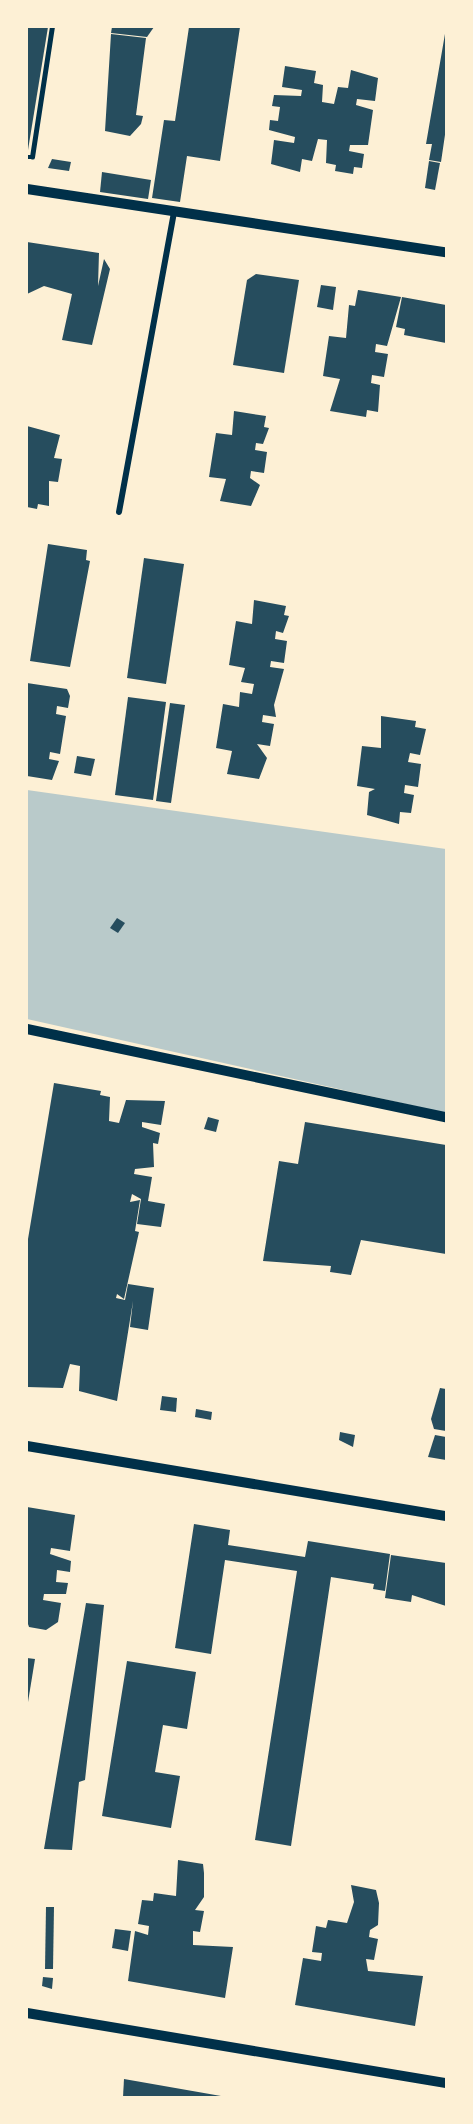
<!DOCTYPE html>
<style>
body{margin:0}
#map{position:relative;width:473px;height:2124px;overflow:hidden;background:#fdf0d5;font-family:Inter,sans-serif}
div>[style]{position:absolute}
.green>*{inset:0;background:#b9caca}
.building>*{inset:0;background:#264d5e}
.service>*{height:4.5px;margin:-2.25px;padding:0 2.25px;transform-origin:2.25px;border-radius:2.25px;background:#003049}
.minor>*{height:6px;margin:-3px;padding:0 3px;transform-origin:3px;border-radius:3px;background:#003049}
.tertiary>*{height:10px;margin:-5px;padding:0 5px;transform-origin:5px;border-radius:5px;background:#003049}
span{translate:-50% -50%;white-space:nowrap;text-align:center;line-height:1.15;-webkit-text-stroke:6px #fdf0d5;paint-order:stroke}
.frame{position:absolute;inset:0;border:28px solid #fdf0d5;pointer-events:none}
</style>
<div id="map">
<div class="green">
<i style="clip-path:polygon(27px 790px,446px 849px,446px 1113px,27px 1019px)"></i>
</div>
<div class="building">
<i style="clip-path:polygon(27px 27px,48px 27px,28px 150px,27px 149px)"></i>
<i style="clip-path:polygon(112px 27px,154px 27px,147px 37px,111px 33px)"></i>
<i style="clip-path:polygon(189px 27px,240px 27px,220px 161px,187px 156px,180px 202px,152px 198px,164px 120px,175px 121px)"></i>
<i style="clip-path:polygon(446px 28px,446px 128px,441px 162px,429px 160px,432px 144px,426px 144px)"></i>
<i style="clip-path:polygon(111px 34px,146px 38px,136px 115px,143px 116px,141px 124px,130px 136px,105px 131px)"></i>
<i style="clip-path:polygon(285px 66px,316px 71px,314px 83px,323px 85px,322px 102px,334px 104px,338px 87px,348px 88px,351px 70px,378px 78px,375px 101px,357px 99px,356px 105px,373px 110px,368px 145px,350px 145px,349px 151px,364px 154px,362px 168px,354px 167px,353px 174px,335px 171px,336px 165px,326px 163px,327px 140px,318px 139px,312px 161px,302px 159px,300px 172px,271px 164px,274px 140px,294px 143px,295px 137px,269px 130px,270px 120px,278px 121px,280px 107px,272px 106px,274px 95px,301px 96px,302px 90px,282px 87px)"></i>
<i style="clip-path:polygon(52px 159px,71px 162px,69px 171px,48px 168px)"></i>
<i style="clip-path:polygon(429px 161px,440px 163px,435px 190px,425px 188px)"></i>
<i style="clip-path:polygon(102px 172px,151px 180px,148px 199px,100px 192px)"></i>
<i style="clip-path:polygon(27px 242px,99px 253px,98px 286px,104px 259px,110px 269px,92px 345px,62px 340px,72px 294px,44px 286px,27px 294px)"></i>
<i style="clip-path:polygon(256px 274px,299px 280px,284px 373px,233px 365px,247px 280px)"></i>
<i style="clip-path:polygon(321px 285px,336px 287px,333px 310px,317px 307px)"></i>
<i style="clip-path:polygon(358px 290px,401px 297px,387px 346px,376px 344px,375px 352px,388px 354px,384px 377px,372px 375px,371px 383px,380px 385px,378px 412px,367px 410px,366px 417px,330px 411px,340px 379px,323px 376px,329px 336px,346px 338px,349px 305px,355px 306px)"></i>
<i style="clip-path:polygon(402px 297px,446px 305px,446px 343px,404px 335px,405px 329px,396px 327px)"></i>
<i style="clip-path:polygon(234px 411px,266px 416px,264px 427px,269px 428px,263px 444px,256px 443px,255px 450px,267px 452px,264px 473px,251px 471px,250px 478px,260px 485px,251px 506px,220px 501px,226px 479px,209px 477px,216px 433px,232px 435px)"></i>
<i style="clip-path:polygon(27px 426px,60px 435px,54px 458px,62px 459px,58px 482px,49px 481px,49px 506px,38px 504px,37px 509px,27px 507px)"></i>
<i style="clip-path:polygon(48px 544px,87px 550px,86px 560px,90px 561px,70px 667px,30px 661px)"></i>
<i style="clip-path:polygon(144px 558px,184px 564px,166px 684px,127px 678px)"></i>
<i style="clip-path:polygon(254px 600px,286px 606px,284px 615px,289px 616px,283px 633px,276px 631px,275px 639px,287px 641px,284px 663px,271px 661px,270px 667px,284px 669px,274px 705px,276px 717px,263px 715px,262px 722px,274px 724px,270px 746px,257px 744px,267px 758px,259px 779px,227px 774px,232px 751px,216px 748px,223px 704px,239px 707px,240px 692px,252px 694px,254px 684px,241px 682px,245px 668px,229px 665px,236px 621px,252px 624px)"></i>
<i style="clip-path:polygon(27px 683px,67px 689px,70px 696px,68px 708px,57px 706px,56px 714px,66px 716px,60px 754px,50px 752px,49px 759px,59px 761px,52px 780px,27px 776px)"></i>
<i style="clip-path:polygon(128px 697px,166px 702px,153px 800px,115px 795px)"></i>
<i style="clip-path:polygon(170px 703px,185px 705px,171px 803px,156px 801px)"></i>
<i style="clip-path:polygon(381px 716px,416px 721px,415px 727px,426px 729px,420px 755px,410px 753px,408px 762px,421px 764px,418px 787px,405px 785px,404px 793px,414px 795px,411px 813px,400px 812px,399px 824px,367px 815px,369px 792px,375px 789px,357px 786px,362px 746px,381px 748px)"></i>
<i style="clip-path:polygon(77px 756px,95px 759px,91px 776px,74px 773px)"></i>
<i style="clip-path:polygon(117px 918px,125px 923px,118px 933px,110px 928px)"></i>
<i style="clip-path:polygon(54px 1083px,101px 1091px,100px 1095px,110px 1097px,109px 1121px,119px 1123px,126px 1100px,165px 1101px,161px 1125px,142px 1122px,142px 1127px,160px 1133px,158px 1144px,153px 1143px,154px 1167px,135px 1169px,134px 1174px,152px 1177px,148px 1201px,165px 1204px,161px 1227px,137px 1224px,141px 1199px,132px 1194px,130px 1202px,140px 1200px,135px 1231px,139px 1232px,124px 1299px,117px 1294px,116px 1298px,125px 1300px,128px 1284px,154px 1288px,148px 1330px,130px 1327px,133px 1301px,117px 1401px,79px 1391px,80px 1366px,70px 1364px,63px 1388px,27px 1387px,27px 1357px,48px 1360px,27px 1357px,27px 1245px)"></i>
<i style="clip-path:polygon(208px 1117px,219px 1120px,216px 1132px,204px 1129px)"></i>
<i style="clip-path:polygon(305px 1122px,446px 1145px,446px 1254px,361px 1240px,351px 1275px,330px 1272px,331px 1266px,263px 1261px,279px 1161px,298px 1164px)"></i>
<i style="clip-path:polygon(440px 1388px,446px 1389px,446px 1431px,434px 1429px,431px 1419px)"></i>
<i style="clip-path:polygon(162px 1396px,177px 1398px,176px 1412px,160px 1410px)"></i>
<i style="clip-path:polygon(196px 1409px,212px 1412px,211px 1420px,195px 1417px)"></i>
<i style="clip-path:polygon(340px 1432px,355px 1435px,353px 1447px,339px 1440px)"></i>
<i style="clip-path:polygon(435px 1435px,446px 1437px,446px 1460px,428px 1457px)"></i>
<i style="clip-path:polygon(27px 1507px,75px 1515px,70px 1551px,51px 1548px,50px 1554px,71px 1561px,70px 1572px,57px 1570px,56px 1582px,68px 1583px,66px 1594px,44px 1594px,43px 1600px,61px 1603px,58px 1622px,46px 1630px,29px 1627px,27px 1621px)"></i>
<i style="clip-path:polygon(194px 1524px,230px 1530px,228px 1545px,305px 1557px,308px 1541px,390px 1554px,385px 1591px,373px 1589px,374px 1584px,331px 1577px,291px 1846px,255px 1840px,297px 1571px,225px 1560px,211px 1654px,175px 1648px)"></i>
<i style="clip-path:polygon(391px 1555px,446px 1563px,446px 1606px,412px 1595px,411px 1602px,385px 1598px)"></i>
<i style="clip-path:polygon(86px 1603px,104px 1605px,85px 1780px,79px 1782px,72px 1850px,44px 1849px)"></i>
<i style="clip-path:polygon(27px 1658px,35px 1659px,28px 1702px,27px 1702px)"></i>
<i style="clip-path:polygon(127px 1661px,196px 1672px,187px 1729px,163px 1725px,155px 1772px,180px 1776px,171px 1828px,102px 1816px)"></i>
<i style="clip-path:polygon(178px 1860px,203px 1864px,204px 1873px,204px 1897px,195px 1910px,204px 1911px,200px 1932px,193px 1931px,193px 1945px,233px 1947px,225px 1998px,128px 1981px,135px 1931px,148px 1935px,149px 1926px,138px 1924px,142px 1900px,153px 1901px,154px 1893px,176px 1896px)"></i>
<i style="clip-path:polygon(351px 1885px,376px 1890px,379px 1903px,378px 1925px,370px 1930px,369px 1937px,378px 1939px,374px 1960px,366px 1959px,368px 1971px,423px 1976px,415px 2026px,295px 2005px,303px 1958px,321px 1961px,322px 1953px,312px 1952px,316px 1926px,326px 1928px,328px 1920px,347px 1923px,354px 1902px)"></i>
<i style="clip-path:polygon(46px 1907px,54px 1907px,53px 1969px,45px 1969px)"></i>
<i style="clip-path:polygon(115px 1929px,131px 1931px,128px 1951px,112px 1948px)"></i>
<i style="clip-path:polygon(43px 1977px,53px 1978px,52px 1989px,42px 1986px)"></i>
<i style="clip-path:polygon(124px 2079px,221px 2096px,221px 2097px,123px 2097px)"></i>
</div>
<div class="service">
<i style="left:27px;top:157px;width:5px"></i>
<i style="left:32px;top:157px;width:132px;rotate:-81.3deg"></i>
</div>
<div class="minor">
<i style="left:119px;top:512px;width:306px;rotate:-79.6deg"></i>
</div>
<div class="tertiary">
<i style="left:27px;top:189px;width:424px;rotate:8.6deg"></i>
<i style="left:27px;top:1029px;width:428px;rotate:11.9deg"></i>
<i style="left:27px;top:1446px;width:425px;rotate:9.5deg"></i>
<i style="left:27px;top:2013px;width:425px;rotate:9.5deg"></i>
</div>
<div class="frame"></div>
</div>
